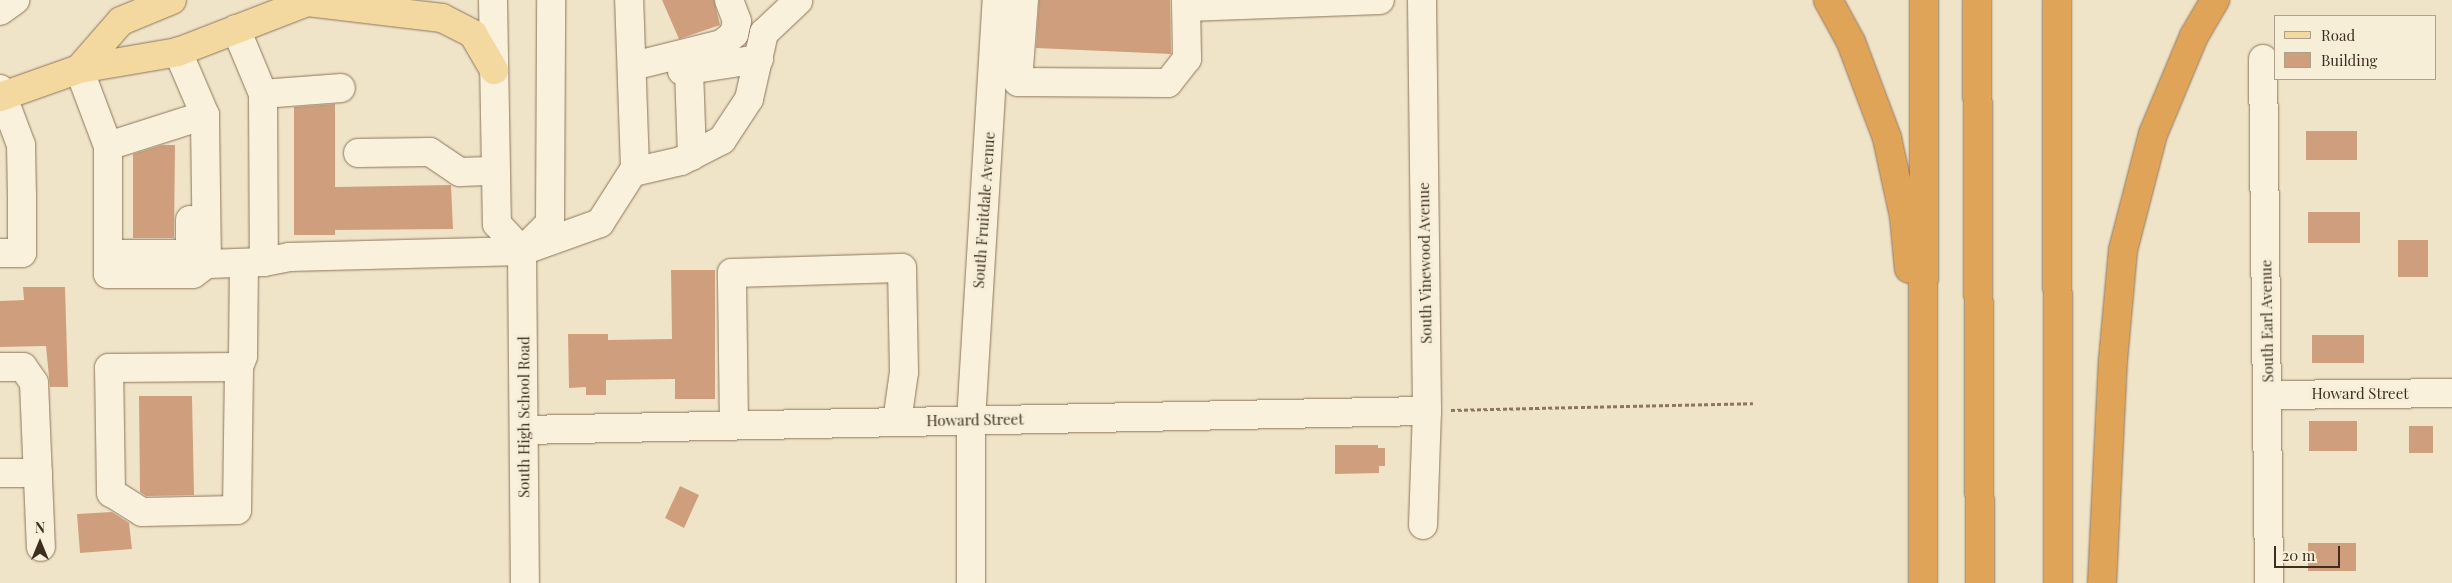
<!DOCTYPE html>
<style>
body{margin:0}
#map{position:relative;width:2452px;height:583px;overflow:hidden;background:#f0e4c8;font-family:"Playfair Display",serif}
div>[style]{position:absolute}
.building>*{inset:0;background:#cf9f7d}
.path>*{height:3px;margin-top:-1.5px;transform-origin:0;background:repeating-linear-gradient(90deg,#8d765c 0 4px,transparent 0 6.5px)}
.roads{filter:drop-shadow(0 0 1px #8d765c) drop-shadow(0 0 1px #8d765c)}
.minor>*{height:28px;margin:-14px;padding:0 14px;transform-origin:14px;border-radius:14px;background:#faf1dc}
.major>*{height:28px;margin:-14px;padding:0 14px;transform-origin:14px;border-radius:14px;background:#f3d9a0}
.highway>*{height:28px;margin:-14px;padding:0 14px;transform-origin:14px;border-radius:14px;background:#e0a458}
span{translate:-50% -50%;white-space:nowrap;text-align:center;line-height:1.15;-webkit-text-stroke:5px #f7eed8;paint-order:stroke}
.street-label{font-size:15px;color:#3d2e20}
.legend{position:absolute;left:2274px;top:15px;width:162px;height:65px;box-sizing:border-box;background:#f7eed8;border:1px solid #ada18e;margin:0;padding:6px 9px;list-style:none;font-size:15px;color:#3d2e20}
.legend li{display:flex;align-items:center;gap:10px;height:25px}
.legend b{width:25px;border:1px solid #ada18e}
.north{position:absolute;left:15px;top:518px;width:50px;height:50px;-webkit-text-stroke:4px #f7eed8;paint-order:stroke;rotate:0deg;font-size:14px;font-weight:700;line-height:20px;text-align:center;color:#3d2e20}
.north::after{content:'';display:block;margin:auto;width:18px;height:22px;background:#3d2e20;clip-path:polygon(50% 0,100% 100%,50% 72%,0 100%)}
.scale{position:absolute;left:2274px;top:546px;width:66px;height:22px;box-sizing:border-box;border:2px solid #3d2e20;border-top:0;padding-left:6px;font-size:15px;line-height:18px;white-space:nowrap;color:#3d2e20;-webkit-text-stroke:4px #f7eed8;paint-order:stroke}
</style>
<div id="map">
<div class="building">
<i style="clip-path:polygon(662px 0,714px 0,720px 25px,679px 39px)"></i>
<i style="clip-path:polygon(1039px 0,1170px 0,1171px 54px,1036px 48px)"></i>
<i style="clip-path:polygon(335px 104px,335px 187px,451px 185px,453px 229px,335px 230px,335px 235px,294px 235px,294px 107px)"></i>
<i style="clip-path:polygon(2306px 131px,2357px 131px,2357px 160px,2306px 160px)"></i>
<i style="clip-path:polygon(162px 145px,175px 145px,174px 238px,133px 238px,133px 154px)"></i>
<i style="clip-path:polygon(2308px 212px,2360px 212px,2360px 243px,2308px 243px)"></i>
<i style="clip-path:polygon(2398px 240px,2428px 240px,2428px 277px,2398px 277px)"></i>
<i style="clip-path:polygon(671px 270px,715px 270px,715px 399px,675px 399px,675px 379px,606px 380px,606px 395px,586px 395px,586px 387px,569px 388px,568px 334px,608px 334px,608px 340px,672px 339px)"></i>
<i style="clip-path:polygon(23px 287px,65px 287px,68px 387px,50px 387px,46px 346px,0 347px,0 301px,24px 300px)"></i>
<i style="clip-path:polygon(2312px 335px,2364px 335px,2364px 363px,2312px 363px)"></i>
<i style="clip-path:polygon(139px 396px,192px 396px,194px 495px,146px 496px,140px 492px)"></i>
<i style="clip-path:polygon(2309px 421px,2357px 421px,2357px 451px,2309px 451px)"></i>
<i style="clip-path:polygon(2409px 426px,2433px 426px,2433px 453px,2409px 453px)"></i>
<i style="clip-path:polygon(1335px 445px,1378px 445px,1378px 448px,1385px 448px,1385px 466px,1379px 466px,1379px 473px,1335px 474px)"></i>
<i style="clip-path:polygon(680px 486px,699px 495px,684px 528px,665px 518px)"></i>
<i style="clip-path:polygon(112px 512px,129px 523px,132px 549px,80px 553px,77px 514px)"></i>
<i style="clip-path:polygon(2308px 543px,2356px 543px,2356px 571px,2308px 571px)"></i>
</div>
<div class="path">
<i style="left:1451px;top:410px;width:302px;rotate:-1.3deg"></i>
</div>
<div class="roads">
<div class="minor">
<i style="left:493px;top:0;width:224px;rotate:89deg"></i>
<i style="left:497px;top:224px;width:37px;rotate:47deg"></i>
<i style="left:522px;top:251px;width:332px;rotate:89.5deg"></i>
<i style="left:1024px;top:0;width:82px;rotate:94.2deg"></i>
<i style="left:1018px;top:82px;width:150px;rotate:0.4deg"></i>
<i style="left:1168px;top:83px;width:31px;rotate:-52deg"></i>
<i style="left:1187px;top:59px;width:59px;rotate:-91deg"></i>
<i style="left:1422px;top:0;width:411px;rotate:89.3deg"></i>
<i style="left:1427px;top:411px;width:114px;rotate:92deg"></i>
<i style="left:1187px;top:7px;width:193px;rotate:-2.1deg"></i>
<i style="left:0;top:11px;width:19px;rotate:-36deg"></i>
<i style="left:236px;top:29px;width:70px;rotate:67.4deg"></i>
<i style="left:263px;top:94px;width:168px;rotate:89.7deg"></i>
<i style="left:2263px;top:59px;width:524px;rotate:89.34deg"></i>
<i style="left:633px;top:66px;width:92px;rotate:-13.9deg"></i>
<i style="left:722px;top:44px;width:16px;rotate:-40deg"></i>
<i style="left:734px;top:34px;width:13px;rotate:-77deg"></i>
<i style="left:737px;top:21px;width:22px;rotate:-111deg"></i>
<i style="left:79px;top:69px;width:82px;rotate:69.4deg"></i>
<i style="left:108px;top:146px;width:128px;rotate:90deg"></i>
<i style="left:108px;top:274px;width:85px"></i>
<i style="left:193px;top:274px;width:17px;rotate:-36deg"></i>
<i style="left:207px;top:264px;width:149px;rotate:-90.8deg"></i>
<i style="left:205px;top:115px;width:69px;rotate:-113.2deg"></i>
<i style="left:689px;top:70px;width:86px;rotate:88deg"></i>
<i style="left:682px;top:71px;width:78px;rotate:-8.9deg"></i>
<i style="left:0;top:89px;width:60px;rotate:69.4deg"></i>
<i style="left:21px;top:145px;width:52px;rotate:88.9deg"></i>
<i style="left:22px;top:197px;width:56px;rotate:90deg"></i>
<i style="left:22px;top:253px;width:22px;rotate:180deg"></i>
<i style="left:263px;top:94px;width:78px;rotate:-4.4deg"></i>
<i style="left:108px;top:146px;width:102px;rotate:-17.7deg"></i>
<i style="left:358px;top:153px;width:72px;rotate:-0.8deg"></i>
<i style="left:430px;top:152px;width:36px;rotate:34deg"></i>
<i style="left:460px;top:172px;width:35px;rotate:-2deg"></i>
<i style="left:633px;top:172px;width:49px;rotate:-12.9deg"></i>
<i style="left:681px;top:161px;width:46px;rotate:-27.1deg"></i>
<i style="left:722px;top:140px;width:49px;rotate:-56.6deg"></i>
<i style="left:749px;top:99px;width:68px;rotate:-77.2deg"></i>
<i style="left:764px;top:33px;width:47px;rotate:-43.3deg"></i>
<i style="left:525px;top:248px;width:35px;rotate:-45deg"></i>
<i style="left:550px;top:223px;width:223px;rotate:-89.7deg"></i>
<i style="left:108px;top:254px;width:82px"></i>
<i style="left:190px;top:254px;width:34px;rotate:-90deg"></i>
<i style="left:207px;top:264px;width:57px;rotate:-2deg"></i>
<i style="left:264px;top:262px;width:25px;rotate:-11deg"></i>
<i style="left:289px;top:257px;width:233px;rotate:-1.5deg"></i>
<i style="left:522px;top:251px;width:83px;rotate:-19.7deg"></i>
<i style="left:600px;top:223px;width:65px;rotate:-57.5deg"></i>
<i style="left:635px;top:168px;width:168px;rotate:-92deg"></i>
<i style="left:0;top:367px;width:23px"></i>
<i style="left:23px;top:367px;width:19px;rotate:55deg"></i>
<i style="left:34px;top:383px;width:164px;rotate:87.6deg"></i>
<i style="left:239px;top:367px;width:143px;rotate:90.8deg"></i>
<i style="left:237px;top:510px;width:95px;rotate:178.8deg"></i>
<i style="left:142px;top:512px;width:36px;rotate:-148deg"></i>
<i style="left:111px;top:493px;width:125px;rotate:-90.9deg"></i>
<i style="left:109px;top:368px;width:130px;rotate:-0.4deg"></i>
<i style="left:239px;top:367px;width:12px;rotate:-70deg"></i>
<i style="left:243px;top:356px;width:93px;rotate:-89.4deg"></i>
<i style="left:2268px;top:395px;width:184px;rotate:-0.6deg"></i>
<i style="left:734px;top:425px;width:152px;rotate:-90.8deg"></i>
<i style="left:732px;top:273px;width:170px;rotate:-1.7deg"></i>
<i style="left:902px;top:268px;width:104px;rotate:88.9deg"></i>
<i style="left:904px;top:372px;width:50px;rotate:98deg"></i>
<i style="left:524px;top:430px;width:903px;rotate:-1.21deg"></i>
<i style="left:0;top:473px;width:38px"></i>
<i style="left:971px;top:583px;width:163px;rotate:-90deg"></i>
<i style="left:971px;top:420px;width:421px;rotate:-86.5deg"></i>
</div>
<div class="major">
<i style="left:308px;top:2px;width:135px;rotate:6.8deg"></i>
<i style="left:442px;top:18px;width:35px;rotate:27deg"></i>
<i style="left:473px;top:34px;width:42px;rotate:59.7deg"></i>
<i style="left:79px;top:69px;width:64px;rotate:-48.8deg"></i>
<i style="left:121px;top:21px;width:55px;rotate:-22.4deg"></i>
<i style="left:0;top:97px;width:84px;rotate:-19.5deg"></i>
<i style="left:79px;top:69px;width:100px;rotate:-9.7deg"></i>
<i style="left:178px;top:52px;width:144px;rotate:-21.2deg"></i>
</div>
<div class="highway">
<i style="left:1828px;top:0;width:48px;rotate:61.3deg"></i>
<i style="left:1851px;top:42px;width:103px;rotate:69.4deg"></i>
<i style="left:1887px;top:138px;width:80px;rotate:77.7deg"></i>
<i style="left:1904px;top:216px;width:53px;rotate:84.6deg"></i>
<i style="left:1977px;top:0;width:583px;rotate:89.71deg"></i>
<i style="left:2057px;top:0;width:583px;rotate:89.9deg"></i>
<i style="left:1923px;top:583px;width:583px;rotate:-89.9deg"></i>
<i style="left:2102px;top:583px;width:223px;rotate:-87.2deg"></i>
<i style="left:2113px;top:360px;width:110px;rotate:-84.8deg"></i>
<i style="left:2123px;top:250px;width:120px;rotate:-75.5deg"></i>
<i style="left:2153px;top:134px;width:106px;rotate:-67.3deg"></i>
<i style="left:2194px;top:36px;width:42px;rotate:-59.7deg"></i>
</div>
</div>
<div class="street-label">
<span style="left:984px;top:210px;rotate:-86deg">South Fruitdale Avenue</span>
<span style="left:1425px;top:263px;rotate:-91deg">South Vinewood Avenue</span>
<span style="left:2267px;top:321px;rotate:-91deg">South Earl Avenue</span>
<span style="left:2360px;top:394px">Howard Street</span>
<span style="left:524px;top:417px;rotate:-90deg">South High School Road</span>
<span style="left:975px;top:420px;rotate:-1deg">Howard Street</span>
</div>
<ul class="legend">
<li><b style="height:6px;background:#f3d9a0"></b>Road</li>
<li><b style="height:14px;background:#cf9f7d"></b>Building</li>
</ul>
<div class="north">N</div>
<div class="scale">20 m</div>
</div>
